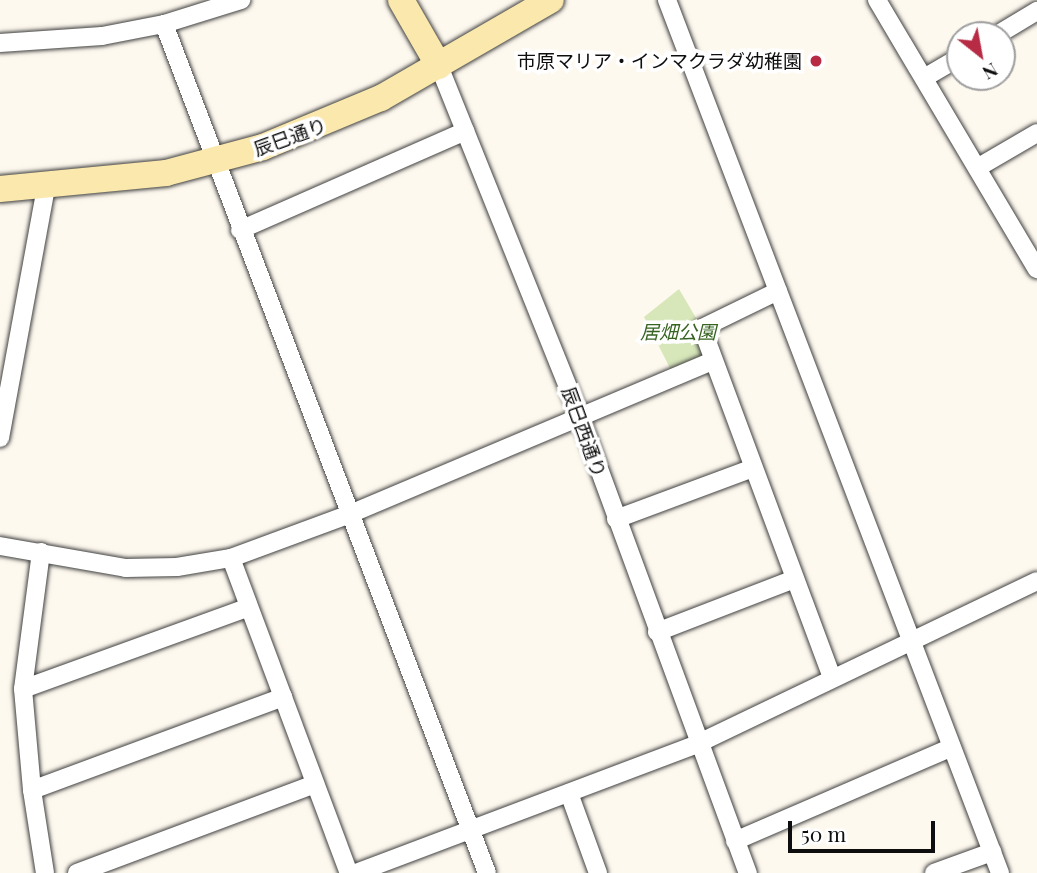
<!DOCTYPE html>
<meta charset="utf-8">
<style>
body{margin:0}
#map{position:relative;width:1037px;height:873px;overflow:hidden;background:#fef9ef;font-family:"Playfair Display","Noto Sans JP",serif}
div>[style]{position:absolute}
.green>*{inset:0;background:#d8e7ba}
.roads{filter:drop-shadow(0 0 2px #414141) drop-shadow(0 0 2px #414141)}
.street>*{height:18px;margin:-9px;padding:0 9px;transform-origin:9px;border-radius:9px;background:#fff}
.secondary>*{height:26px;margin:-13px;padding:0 13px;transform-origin:13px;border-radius:13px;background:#fbe8ad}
.dots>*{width:19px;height:19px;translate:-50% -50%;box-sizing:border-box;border:4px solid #fff;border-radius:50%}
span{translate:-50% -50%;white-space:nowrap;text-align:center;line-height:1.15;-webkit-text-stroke:7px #fff;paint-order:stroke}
.poi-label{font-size:19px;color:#0e0e0e}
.right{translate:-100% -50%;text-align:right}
.street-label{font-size:19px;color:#0e0e0e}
.park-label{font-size:19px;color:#376321;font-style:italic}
.north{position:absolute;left:946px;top:21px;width:70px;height:70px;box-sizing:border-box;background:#fff;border:2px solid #9f9f9f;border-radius:50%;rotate:149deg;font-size:19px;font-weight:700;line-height:28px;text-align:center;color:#0e0e0e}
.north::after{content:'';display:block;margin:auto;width:24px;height:32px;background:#b82b45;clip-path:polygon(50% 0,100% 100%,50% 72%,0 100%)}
.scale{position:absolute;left:788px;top:821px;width:147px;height:32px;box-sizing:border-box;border:4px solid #0e0e0e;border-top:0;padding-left:9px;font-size:21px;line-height:24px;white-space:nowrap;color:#0e0e0e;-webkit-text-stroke:5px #fff;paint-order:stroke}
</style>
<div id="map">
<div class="green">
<i style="clip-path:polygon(679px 289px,702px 328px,713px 361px,675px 378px,644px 317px)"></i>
</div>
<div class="roads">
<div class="street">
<i style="left:667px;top:0;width:934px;rotate:69.12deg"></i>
<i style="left:877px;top:0;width:313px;rotate:59.3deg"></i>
<i style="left:164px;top:24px;width:908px;rotate:69.17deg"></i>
<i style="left:997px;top:35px;width:47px;rotate:-31deg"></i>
<i style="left:0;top:43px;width:102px;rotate:-3.9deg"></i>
<i style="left:102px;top:36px;width:63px;rotate:-11deg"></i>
<i style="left:164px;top:24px;width:81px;rotate:-17.3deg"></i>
<i style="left:439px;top:66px;width:378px;rotate:68.1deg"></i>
<i style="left:580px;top:417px;width:486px;rotate:69.8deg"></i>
<i style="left:924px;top:78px;width:42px;rotate:-30.3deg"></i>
<i style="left:977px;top:168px;width:69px;rotate:-30.3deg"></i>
<i style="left:240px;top:230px;width:246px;rotate:-23.7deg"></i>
<i style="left:778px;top:291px;width:85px;rotate:154deg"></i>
<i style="left:702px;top:328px;width:373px;rotate:69.6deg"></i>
<i style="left:0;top:438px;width:255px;rotate:-79.6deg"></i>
<i style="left:616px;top:519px;width:146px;rotate:-20.4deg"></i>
<i style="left:0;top:546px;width:128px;rotate:9.9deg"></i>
<i style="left:126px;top:568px;width:51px;rotate:-1.1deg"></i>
<i style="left:177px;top:567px;width:55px;rotate:-9.5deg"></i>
<i style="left:231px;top:558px;width:127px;rotate:-20.3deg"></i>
<i style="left:350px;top:514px;width:394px;rotate:-22.9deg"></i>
<i style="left:41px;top:552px;width:138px;rotate:97.5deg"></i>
<i style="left:23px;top:689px;width:101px;rotate:84.9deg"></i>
<i style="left:32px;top:790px;width:84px;rotate:81.1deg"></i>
<i style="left:231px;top:558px;width:336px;rotate:69.5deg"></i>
<i style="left:657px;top:632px;width:147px;rotate:-21.1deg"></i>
<i style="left:23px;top:689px;width:240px;rotate:-19.9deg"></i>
<i style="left:32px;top:790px;width:268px;rotate:-20.3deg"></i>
<i style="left:569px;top:793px;width:85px;rotate:70.1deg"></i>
<i style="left:735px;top:841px;width:236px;rotate:-23.4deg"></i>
<i style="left:77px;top:873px;width:254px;rotate:-20.5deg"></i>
<i style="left:356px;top:873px;width:365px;rotate:-20.7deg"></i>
<i style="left:697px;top:744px;width:377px;rotate:-25.6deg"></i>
<i style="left:934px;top:873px;width:62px;rotate:-19.9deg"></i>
</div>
<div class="secondary">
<i style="left:401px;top:0;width:76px;rotate:60.1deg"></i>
<i style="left:0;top:189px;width:167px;rotate:-5.5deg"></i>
<i style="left:166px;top:173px;width:100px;rotate:-15deg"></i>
<i style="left:263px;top:147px;width:128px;rotate:-22.6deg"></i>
<i style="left:381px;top:98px;width:196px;rotate:-30deg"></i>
</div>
</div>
<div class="dots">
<i style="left:816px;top:61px;background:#b82b45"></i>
</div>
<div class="poi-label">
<span class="right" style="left:802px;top:61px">市原マリア・インマクラダ幼稚園</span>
</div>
<div class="street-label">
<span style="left:290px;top:137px;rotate:-20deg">辰巳通り</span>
<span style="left:584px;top:432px;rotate:70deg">辰巳西通り</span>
</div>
<div class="park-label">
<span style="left:678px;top:332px">居畑公園</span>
</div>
<div class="north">N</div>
<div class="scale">50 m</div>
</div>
